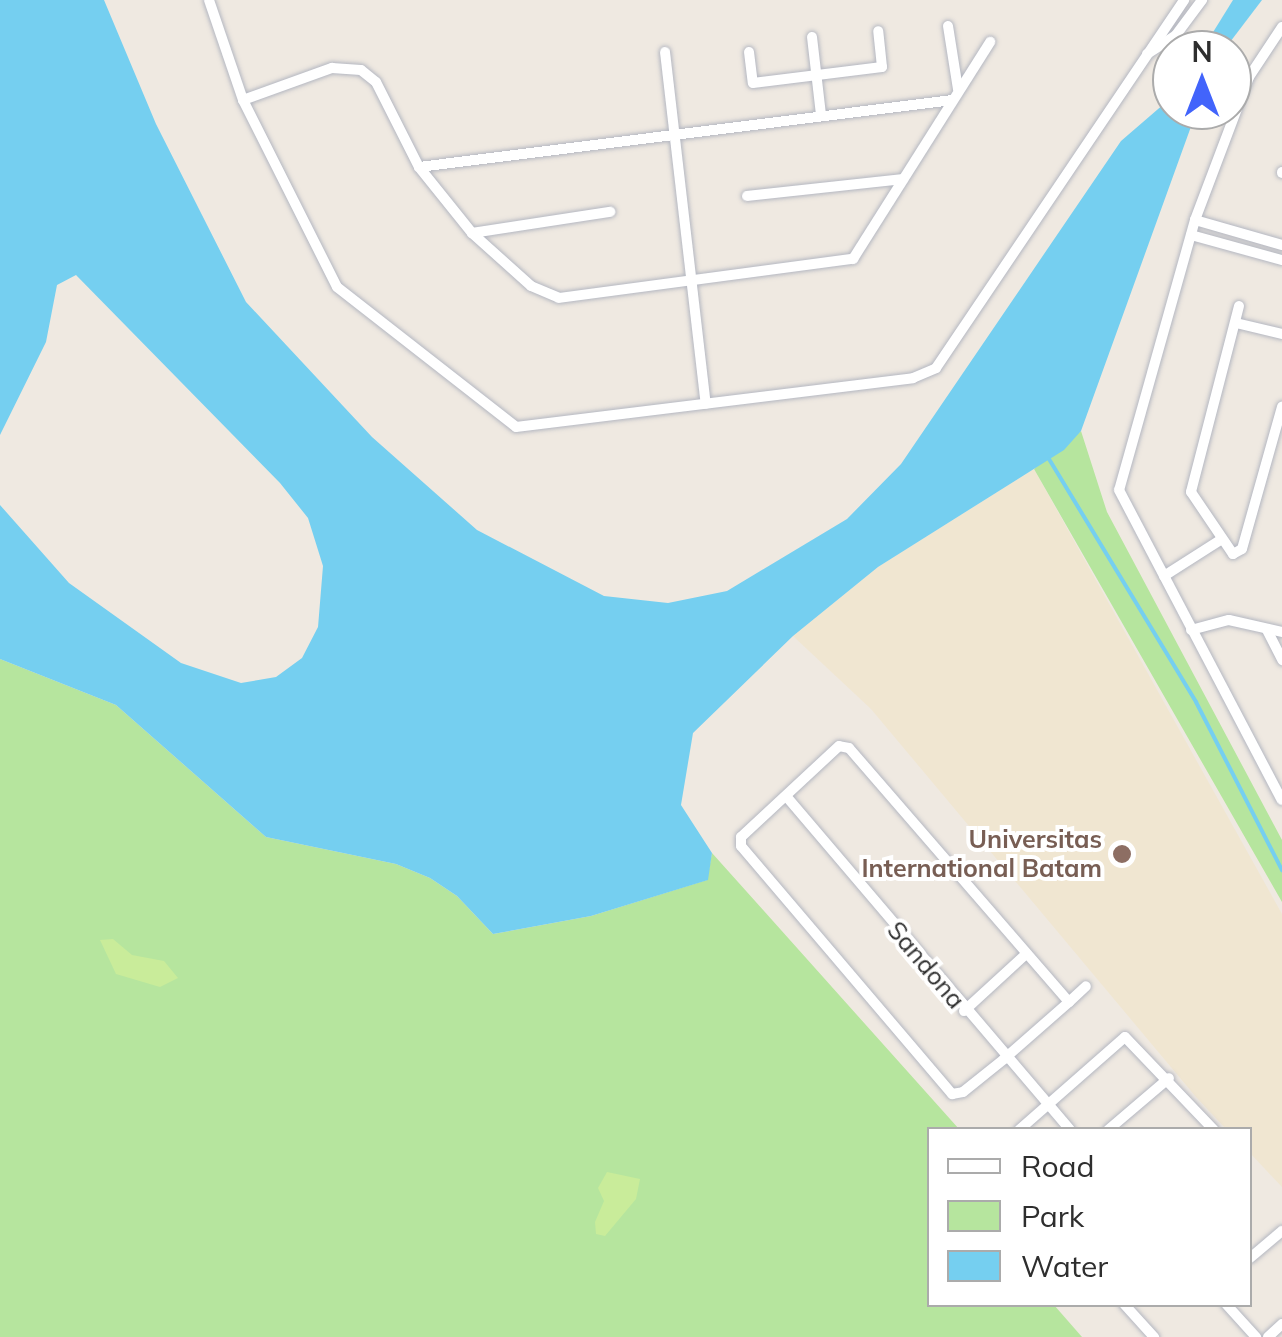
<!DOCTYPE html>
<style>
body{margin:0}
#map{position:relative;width:1282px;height:1337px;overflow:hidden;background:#efe9e1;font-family:Mulish,sans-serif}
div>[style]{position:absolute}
.education>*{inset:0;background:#f0e6d1}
.green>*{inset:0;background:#b6e59e}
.pitch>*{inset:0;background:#c9ec9a}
.water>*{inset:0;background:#75cff0}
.stream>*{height:4px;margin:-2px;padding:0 2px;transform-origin:2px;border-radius:2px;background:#75cff0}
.roads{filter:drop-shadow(0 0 2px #b4b7c1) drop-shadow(0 0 2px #b4b7c1)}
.minor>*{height:10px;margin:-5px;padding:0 5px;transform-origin:5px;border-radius:5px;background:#fff}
.dots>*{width:28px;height:28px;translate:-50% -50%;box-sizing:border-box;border:5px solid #fff;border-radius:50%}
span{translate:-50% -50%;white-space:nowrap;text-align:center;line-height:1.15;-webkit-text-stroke:8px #fff;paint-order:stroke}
.education-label{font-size:25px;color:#785e54;font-weight:700}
.right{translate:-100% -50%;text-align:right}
.street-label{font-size:25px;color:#2e2e2e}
.legend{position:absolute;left:927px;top:1127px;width:325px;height:180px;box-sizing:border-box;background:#fff;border:2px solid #ababab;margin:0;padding:12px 18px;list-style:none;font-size:30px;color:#2e2e2e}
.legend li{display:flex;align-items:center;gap:20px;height:50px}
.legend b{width:50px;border:2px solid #ababab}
.north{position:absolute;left:1152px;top:30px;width:100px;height:100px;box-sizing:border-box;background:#fff;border:2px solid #ababab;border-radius:50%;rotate:0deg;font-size:28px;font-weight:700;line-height:40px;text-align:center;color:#2e2e2e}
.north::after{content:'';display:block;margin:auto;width:35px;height:45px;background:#4264fb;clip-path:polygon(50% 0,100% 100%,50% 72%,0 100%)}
</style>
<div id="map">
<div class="education">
<i style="clip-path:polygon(1034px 469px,1282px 914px,1282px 1187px,1250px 1153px,1250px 1130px,1226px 1129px,1196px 1097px,871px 709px,793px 636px,878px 567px)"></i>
</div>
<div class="green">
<i style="clip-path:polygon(1081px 431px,1107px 512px,1282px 840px,1282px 902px,1034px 469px)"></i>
<i style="clip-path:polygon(0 659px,116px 705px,266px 837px,396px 864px,430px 878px,457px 896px,493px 934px,591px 916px,707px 880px,712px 853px,959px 1129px,929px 1130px,929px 1304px,1054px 1305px,1082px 1337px,0 1337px)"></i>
</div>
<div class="pitch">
<i style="clip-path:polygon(113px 939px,132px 955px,164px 961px,178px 978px,160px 987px,116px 974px,100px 940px)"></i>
<i style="clip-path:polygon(607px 1172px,640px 1179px,636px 1199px,605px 1236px,596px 1234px,595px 1222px,604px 1201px,598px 1188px)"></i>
</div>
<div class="water">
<i style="clip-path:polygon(0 0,104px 0,156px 124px,246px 302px,372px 437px,477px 530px,604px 596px,668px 603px,727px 591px,847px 519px,901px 464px,1121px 141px,1172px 97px,1172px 110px,1197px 110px,1081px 431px,1064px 450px,878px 567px,793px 636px,693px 733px,681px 805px,712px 853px,708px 880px,591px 916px,493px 934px,457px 896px,430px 878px,396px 864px,266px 837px,116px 705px,0 659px,0 505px,69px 583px,181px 663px,241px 683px,276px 677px,302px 658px,318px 627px,323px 566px,308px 518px,280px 483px,76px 275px,57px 285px,46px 342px,0 435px)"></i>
<i style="clip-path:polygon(1233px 0,1262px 0,1224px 50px,1202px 50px)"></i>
</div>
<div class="stream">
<i style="left:1049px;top:459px;width:284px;rotate:58.8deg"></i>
<i style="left:1196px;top:702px;width:189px;rotate:62.9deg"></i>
</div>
<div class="roads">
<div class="minor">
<i style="left:209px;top:0;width:106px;rotate:71.2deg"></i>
<i style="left:243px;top:100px;width:209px;rotate:63.3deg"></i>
<i style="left:337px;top:287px;width:227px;rotate:38deg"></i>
<i style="left:516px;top:427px;width:400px;rotate:-7deg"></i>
<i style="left:913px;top:378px;width:25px;rotate:-23deg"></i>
<i style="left:936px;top:368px;width:444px;rotate:-56deg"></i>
<i style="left:948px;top:26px;width:64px;rotate:81deg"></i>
<i style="left:1282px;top:27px;width:60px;rotate:123.4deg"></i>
<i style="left:1249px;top:77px;width:153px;rotate:110.7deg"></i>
<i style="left:1195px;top:220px;width:280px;rotate:105.7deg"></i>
<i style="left:1119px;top:490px;width:350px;rotate:62.3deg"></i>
<i style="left:812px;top:37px;width:79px;rotate:83.4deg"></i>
<i style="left:665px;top:52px;width:354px;rotate:83.4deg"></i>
<i style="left:749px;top:52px;width:31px;rotate:83deg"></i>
<i style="left:753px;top:83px;width:130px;rotate:-7.1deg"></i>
<i style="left:882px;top:67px;width:36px;rotate:-96deg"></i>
<i style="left:1147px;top:54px;width:35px;rotate:-33deg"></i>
<i style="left:1176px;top:35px;width:44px;rotate:-53.4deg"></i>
<i style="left:243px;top:100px;width:95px;rotate:-19.8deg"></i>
<i style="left:332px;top:68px;width:29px;rotate:4deg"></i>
<i style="left:361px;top:70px;width:19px;rotate:39deg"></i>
<i style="left:376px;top:82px;width:95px;rotate:63.2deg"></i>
<i style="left:419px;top:167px;width:85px;rotate:51.2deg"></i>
<i style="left:472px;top:233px;width:79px;rotate:41.9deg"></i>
<i style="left:531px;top:286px;width:30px;rotate:23deg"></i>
<i style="left:559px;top:298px;width:297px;rotate:-7.6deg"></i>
<i style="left:853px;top:259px;width:257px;rotate:-57.7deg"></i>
<i style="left:419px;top:167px;width:537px;rotate:-7.16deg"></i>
<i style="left:1282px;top:173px;width:1px;rotate:-90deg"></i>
<i style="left:747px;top:196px;width:157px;rotate:-6.2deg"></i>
<i style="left:1195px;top:220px;width:91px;rotate:16deg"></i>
<i style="left:472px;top:233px;width:140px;rotate:-8.7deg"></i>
<i style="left:1191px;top:235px;width:94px;rotate:15.4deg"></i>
<i style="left:1239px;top:306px;width:192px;rotate:104.5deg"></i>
<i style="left:1191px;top:492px;width:75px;rotate:55.9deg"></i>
<i style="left:1233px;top:554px;width:10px;rotate:-29deg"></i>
<i style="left:1242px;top:549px;width:148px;rotate:-74.3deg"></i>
<i style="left:1236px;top:323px;width:47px;rotate:13.4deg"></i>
<i style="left:1164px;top:576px;width:65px;rotate:-32.5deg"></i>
<i style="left:1191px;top:630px;width:39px;rotate:-15deg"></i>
<i style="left:1229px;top:620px;width:54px;rotate:12.8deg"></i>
<i style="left:1267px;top:630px;width:34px;rotate:63deg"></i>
<i style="left:786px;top:796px;width:438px;rotate:49.6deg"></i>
<i style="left:1069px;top:1002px;width:336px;rotate:-130.9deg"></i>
<i style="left:849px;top:748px;width:10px;rotate:-169deg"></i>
<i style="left:839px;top:746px;width:134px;rotate:137.1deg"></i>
<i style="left:741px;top:837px;width:9px;rotate:90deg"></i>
<i style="left:741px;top:846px;width:326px;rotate:49.6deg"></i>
<i style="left:952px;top:1094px;width:11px;rotate:-10deg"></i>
<i style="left:963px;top:1092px;width:53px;rotate:-38.8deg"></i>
<i style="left:1004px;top:1059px;width:86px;rotate:-41.2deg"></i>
<i style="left:1069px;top:1002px;width:23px;rotate:-43deg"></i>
<i style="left:964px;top:1011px;width:83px;rotate:-42.6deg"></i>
<i style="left:1019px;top:1130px;width:141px;rotate:-41.3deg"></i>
<i style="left:1125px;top:1037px;width:129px;rotate:46.3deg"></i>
<i style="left:1108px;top:1130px;width:80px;rotate:-40.4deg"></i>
<i style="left:1250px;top:1258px;width:42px;rotate:-40.2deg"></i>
<i style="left:1124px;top:1304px;width:45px;rotate:47.7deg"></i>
<i style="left:1226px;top:1304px;width:45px;rotate:47.7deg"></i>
<i style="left:1268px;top:1337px;width:19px;rotate:-43deg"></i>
</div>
</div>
<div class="dots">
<i style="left:1122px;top:854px;background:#8d6e63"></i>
</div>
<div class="education-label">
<span class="right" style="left:1102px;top:854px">Universitas<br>International Batam</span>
</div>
<div class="street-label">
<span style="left:926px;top:965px;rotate:50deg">Sandona</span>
</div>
<ul class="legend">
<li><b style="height:12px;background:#fff"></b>Road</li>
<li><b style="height:28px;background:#b6e59e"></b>Park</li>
<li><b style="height:28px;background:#75cff0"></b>Water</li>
</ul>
<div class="north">N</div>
</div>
